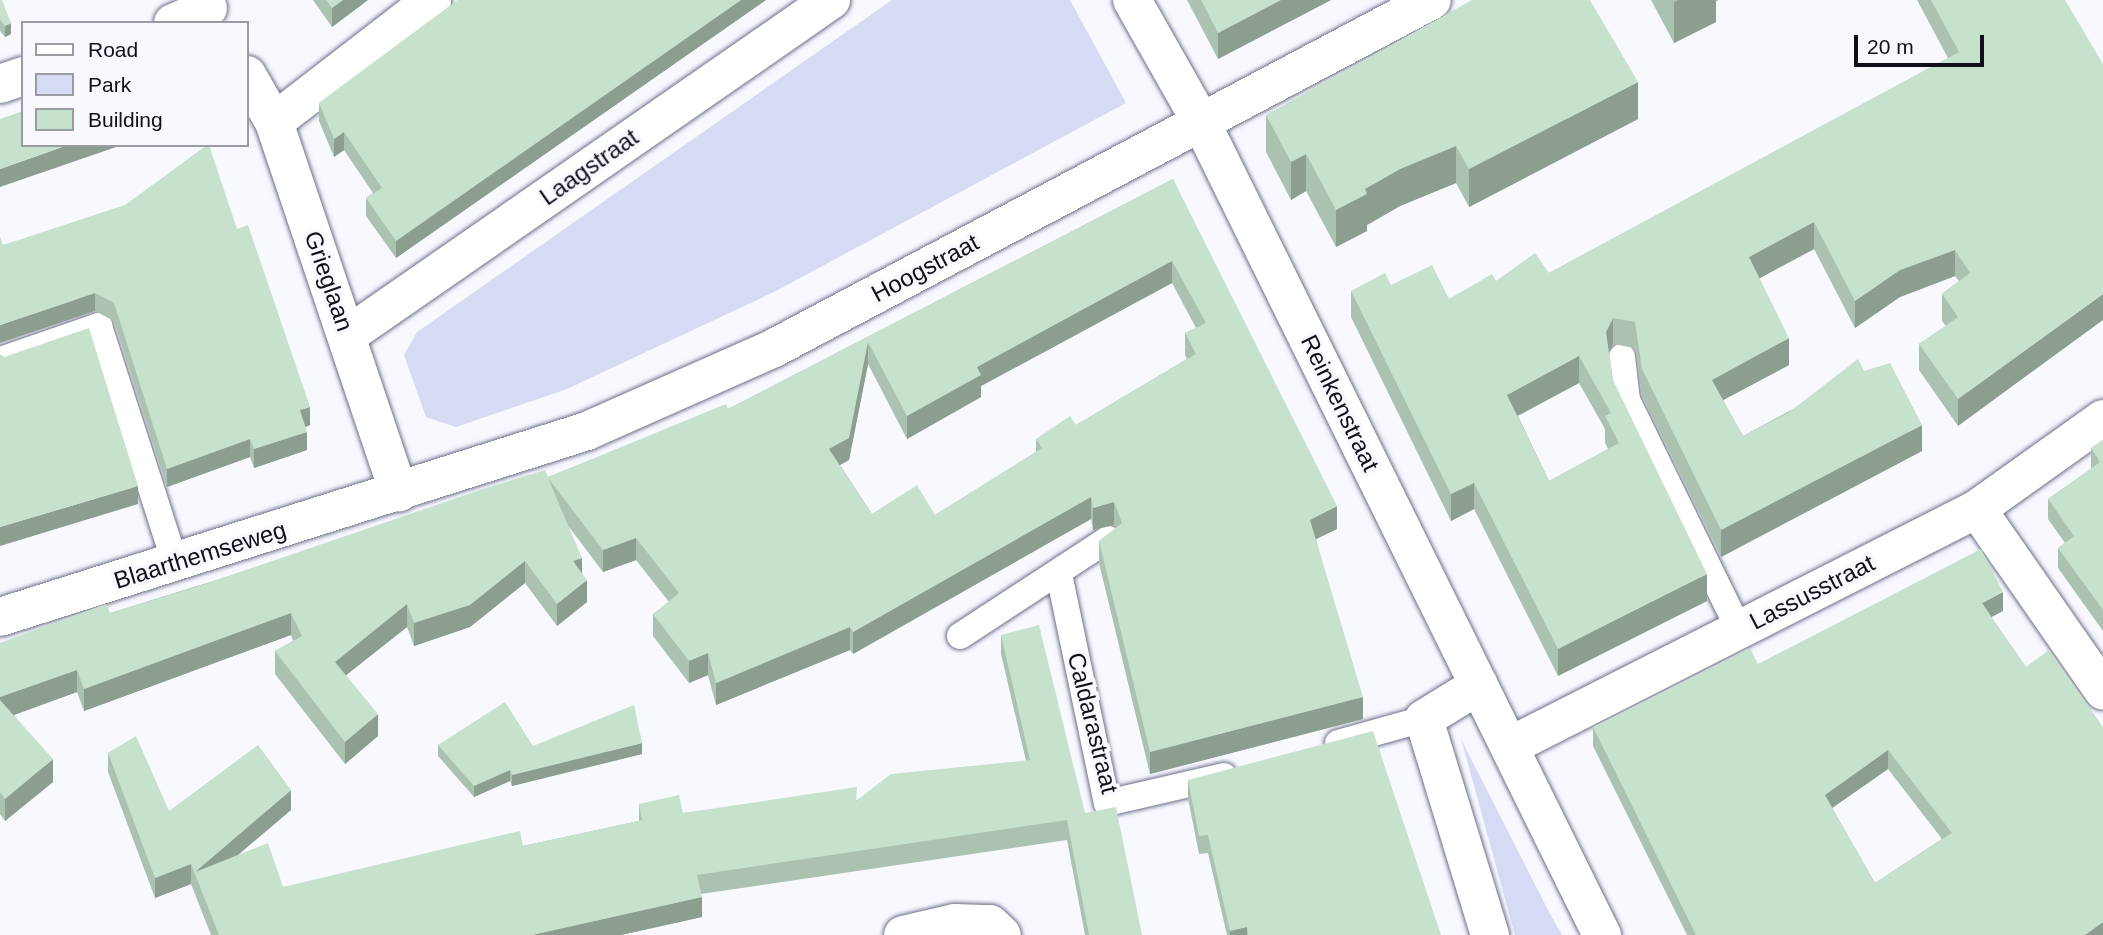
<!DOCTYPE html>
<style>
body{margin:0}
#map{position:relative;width:2103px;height:935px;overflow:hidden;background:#f8f9ff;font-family:Arial,sans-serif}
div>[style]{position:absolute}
.green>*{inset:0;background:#d6daf3}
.roads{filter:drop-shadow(0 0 2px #6c7089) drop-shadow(0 0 2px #6c7089)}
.service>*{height:26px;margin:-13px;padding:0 13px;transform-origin:13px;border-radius:13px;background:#fff}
.minor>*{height:38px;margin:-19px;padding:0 19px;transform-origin:19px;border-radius:19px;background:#fff}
.tertiary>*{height:38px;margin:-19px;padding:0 19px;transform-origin:19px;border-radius:19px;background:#fff}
.wall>*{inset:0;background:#aac2af}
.shaded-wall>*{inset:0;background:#8b9e8f}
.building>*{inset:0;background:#c6e1cc}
span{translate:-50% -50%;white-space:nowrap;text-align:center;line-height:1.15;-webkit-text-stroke:7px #f8f9ff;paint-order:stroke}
.street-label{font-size:24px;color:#0f101a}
.legend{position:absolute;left:21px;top:21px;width:228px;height:126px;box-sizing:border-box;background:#f8f9ff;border:2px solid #9b9ca3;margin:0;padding:9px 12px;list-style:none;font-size:21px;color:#0f101a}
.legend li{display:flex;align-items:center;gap:14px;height:35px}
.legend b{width:35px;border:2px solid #9b9ca3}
.scale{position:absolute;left:1854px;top:35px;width:130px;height:32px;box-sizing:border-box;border:4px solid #0f101a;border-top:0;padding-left:9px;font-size:21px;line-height:24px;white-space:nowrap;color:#0f101a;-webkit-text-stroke:5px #f8f9ff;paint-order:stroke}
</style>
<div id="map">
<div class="green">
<i style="clip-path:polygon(892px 0,1070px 0,1126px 103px,774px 292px,567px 389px,456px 427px,426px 417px,404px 355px,417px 332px)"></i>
<i style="clip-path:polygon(1461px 739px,1550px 914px,1562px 935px,1515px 935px)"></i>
</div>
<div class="roads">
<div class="service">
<i style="left:1622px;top:357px;width:43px;rotate:83.4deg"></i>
<i style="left:1627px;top:400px;width:256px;rotate:64deg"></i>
<i style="left:0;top:360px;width:105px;rotate:-19deg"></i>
<i style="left:99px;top:326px;width:249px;rotate:72.2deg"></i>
<i style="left:1059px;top:574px;width:234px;rotate:78.2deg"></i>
<i style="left:1107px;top:803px;width:120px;rotate:-13deg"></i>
<i style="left:960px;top:636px;width:177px;rotate:-33.2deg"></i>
<i style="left:1338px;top:743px;width:89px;rotate:-15.6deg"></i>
</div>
<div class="minor">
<i style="left:1132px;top:0;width:140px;rotate:60.5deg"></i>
<i style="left:1201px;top:122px;width:907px;rotate:63.75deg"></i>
<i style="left:173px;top:23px;width:38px;rotate:-23deg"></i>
<i style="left:247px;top:75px;width:54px;rotate:60.1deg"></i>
<i style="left:274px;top:122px;width:391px;rotate:71.4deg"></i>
<i style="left:0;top:84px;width:24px;rotate:-19deg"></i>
<i style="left:274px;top:122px;width:200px;rotate:-37.7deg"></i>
<i style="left:348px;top:335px;width:588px;rotate:-34.74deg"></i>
<i style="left:1977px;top:509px;width:221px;rotate:55.2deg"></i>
<i style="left:1479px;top:685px;width:65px;rotate:148.3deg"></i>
<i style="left:1424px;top:719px;width:226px;rotate:73deg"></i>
<i style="left:1510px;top:746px;width:524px;rotate:-26.91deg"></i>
<i style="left:1977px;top:509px;width:155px;rotate:-35.5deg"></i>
<i style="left:903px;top:935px;width:53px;rotate:-13deg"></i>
<i style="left:955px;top:923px;width:35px;rotate:2deg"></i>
<i style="left:990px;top:924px;width:16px;rotate:43deg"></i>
</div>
<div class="tertiary">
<i style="left:0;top:617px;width:616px;rotate:-17.58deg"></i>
<i style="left:587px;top:431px;width:205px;rotate:-23.9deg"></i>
<i style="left:774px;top:348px;width:744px;rotate:-27.87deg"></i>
</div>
</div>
<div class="wall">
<i style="clip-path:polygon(0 0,11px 34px,5px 37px,0 31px)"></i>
<i style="clip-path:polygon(313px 0,368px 0,332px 27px)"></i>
<i style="clip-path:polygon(458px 0,766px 0,396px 258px,366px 216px,366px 198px,373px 193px,344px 150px,334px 157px,319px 121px,319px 103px)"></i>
<i style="clip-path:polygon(1187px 0,1331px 0,1218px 59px)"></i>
<i style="clip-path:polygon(1651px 0,1718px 0,1716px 1px,1716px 22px,1674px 43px)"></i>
<i style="clip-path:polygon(evenodd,1917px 0,2065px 0,1958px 426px,1919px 370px,1919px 344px,1946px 326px,1942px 321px,1942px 294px,1959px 281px,1955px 276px,1900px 297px,1855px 328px,1814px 249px,1759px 278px,1789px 365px,1723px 400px,1743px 436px,1864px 371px,1922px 451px,1721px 557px,1642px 396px,1635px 348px,1613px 344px,1609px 353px,1613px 380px,1707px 601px,1558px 676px,1474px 509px,1451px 521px,1351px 317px,1351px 291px,1391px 285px,1449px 299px,1496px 281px,1549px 273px,1948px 58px,1917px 0,1579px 383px,1605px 429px,1605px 443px,1608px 449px,1549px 481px,1518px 416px,1579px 383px)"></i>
<i style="clip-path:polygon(1266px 115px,1638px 119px,1469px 207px,1456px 183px,1400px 206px,1367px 225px,1367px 231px,1336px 247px,1306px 191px,1291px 200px,1266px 152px)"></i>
<i style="clip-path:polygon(evenodd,1173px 179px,1337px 529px,1316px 539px,1363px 719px,1150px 774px,1099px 563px,1099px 541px,1116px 528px,1114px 525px,1093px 530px,1091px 519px,853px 654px,850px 650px,716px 705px,708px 675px,689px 683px,653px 636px,653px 614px,669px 602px,636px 560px,603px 572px,569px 527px,582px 572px,587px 602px,557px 626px,525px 583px,470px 627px,414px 646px,407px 627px,346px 675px,378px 736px,345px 764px,275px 674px,275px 651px,293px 641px,291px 635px,84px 711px,77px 692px,14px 715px,53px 782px,5px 821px,0 814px,0 643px,110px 613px,548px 477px,728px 409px,1173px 179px,1172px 283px,1196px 328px,1185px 333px,1185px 355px,1187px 359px,1076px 425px,1036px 439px,1036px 452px,935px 515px,872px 514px,840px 465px,849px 460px,868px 364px,907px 439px,981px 397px,981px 386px,1172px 283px)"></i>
<i style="clip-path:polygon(237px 229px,310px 425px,305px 427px,307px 450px,254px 468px,250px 457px,167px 487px,114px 321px,95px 311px,3px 245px)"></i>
<i style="clip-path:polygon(2103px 440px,2103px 631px,2058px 568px,2058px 548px,2065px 543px,2048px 519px,2048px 499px,2091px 469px,2091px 448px)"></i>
<i style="clip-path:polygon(evenodd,2003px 611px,1991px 617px,2026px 667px,2103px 935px,1687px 935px,1593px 746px,1593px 727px,1758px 664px,2003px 611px,1888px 769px,1942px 839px,1875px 883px,1832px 808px,1888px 769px)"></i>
<i style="clip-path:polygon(1001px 635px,1142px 935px,1085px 935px,1067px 840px,701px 894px,702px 917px,621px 935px,211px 935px,191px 884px,155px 898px,108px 772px,108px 753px,169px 811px,291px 810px,238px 855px,283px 887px,523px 846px,639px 821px,639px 804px,683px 813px,857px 800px,1026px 761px,1001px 654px)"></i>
<i style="clip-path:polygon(438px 745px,533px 746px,642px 754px,512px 786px,510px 781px,474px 797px,438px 756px)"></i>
<i style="clip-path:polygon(1188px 780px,1441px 935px,1227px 935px,1208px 853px,1199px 854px,1188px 798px)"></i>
</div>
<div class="shaded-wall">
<i style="clip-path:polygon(343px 0,368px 0,332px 27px,332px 8px)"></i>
<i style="clip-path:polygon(741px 0,766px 0,396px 258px,396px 241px)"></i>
<i style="clip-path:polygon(1281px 0,1331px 0,1218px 59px,1218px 33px)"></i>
<i style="clip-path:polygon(1679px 0,1718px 0,1716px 1px,1716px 22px,1674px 43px,1674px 2px)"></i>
<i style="clip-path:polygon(11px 23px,11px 34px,5px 37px,5px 26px)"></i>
<i style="clip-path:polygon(1638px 82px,1638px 119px,1469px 207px,1469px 169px)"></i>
<i style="clip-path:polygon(344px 132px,344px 150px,334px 157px,334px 139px)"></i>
<i style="clip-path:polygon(68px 145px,122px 145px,0 187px,0 169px)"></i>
<i style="clip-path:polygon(1456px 146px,1456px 183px,1400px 206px,1367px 225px,1367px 231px,1336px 247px,1336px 210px,1365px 189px,1400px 169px)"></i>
<i style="clip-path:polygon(1306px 154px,1306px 191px,1291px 200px,1291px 162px)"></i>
<i style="clip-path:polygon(1814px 222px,1814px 249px,1749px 284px,1749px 257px)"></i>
<i style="clip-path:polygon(1955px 250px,1955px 276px,1900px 297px,1855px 328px,1855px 301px,1900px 270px)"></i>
<i style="clip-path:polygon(1172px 261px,1172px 283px,981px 386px,981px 397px,907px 439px,907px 416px,977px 367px)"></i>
<i style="clip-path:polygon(95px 293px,95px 311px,0 343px,0 325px)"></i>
<i style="clip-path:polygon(2103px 294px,2103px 320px,1958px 426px,1958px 399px)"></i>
<i style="clip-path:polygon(1613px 318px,1613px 344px,1606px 358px,1606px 332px)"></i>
<i style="clip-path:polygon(1789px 338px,1789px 365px,1712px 406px,1712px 380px)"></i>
<i style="clip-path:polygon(868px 342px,868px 364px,849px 460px,829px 471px,829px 449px)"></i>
<i style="clip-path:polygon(1579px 356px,1579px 383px,1507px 421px,1507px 395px)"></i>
<i style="clip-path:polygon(310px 407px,310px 425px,300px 429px,300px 410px)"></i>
<i style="clip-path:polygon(1922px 425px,1922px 451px,1721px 557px,1721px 530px)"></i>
<i style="clip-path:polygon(307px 432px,307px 450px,254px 468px,254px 449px)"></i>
<i style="clip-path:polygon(250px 439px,250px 457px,167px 487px,167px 469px)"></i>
<i style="clip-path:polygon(1474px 483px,1474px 509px,1451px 521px,1451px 494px)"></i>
<i style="clip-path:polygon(138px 486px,138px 504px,0 546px,0 527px)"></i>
<i style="clip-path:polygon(1091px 497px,1091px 519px,853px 654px,853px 632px)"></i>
<i style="clip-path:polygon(1114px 502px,1114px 525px,1093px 530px,1093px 508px)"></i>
<i style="clip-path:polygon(1337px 506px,1337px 529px,1310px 542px,1310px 520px)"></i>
<i style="clip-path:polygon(636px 538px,636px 560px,603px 572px,603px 550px)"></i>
<i style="clip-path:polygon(582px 558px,582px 580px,573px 561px)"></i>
<i style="clip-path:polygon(525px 561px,525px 583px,470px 627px,414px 646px,414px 623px)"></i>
<i style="clip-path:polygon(1707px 574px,1707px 601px,1558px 676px,1558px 649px)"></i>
<i style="clip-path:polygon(587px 580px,587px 602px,557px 626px,557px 604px)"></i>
<i style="clip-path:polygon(2003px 592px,2003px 611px,1982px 622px,1982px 603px)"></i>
<i style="clip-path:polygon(407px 604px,407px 627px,335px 684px,335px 662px)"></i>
<i style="clip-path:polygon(291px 613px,291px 635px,84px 711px,84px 689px)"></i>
<i style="clip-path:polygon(850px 627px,850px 650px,716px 705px,716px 683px)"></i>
<i style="clip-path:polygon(708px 653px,708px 675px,689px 683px,689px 661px)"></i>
<i style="clip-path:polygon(77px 670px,77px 692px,0 720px,0 697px)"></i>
<i style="clip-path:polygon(1363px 697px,1363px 719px,1150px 774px,1150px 752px)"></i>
<i style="clip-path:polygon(378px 714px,378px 736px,345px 764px,345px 742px)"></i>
<i style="clip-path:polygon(642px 743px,642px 754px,512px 786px,512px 775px)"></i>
<i style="clip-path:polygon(1888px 750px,1888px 769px,1825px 813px,1825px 795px)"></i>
<i style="clip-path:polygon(53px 759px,53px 782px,5px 821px,5px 799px)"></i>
<i style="clip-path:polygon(510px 770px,510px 781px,474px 797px,474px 786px)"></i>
<i style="clip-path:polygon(291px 790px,291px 810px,200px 887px,195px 872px)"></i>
<i style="clip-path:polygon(191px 864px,191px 884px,155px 898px,155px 878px)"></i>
<i style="clip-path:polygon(702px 897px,702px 917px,621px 935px,532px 935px)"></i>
<i style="clip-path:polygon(2103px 922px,2103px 935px,2085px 935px)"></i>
<i style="clip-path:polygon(1247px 927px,1247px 935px,1230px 935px,1230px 931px)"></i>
</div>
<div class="building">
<i style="clip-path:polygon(0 0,2px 0,11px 23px,5px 26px,0 20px)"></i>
<i style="clip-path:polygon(326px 0,343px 0,332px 8px)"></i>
<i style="clip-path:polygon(458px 0,741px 0,396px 241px,366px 198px,382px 188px,344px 132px,334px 139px,319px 103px)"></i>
<i style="clip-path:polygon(1201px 0,1281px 0,1218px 33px)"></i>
<i style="clip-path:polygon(1472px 0,1590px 0,1638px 82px,1469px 169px,1456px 146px,1400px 169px,1365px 189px,1367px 194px,1336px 210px,1306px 154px,1291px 162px,1266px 115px)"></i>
<i style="clip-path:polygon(evenodd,1931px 0,2065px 0,2103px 64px,2103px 294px,1958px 399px,1919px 344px,1958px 317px,1942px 294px,1970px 273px,1955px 250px,1900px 270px,1855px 301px,1814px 222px,1749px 257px,1789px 338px,1712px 380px,1743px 436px,1788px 413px,1858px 359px,1864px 371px,1890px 363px,1922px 425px,1721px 530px,1642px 369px,1635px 322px,1613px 318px,1606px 332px,1613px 380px,1707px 574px,1558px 649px,1474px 483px,1451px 494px,1351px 291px,1385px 273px,1391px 285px,1432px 265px,1449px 299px,1492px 274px,1496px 281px,1535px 253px,1549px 273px,1959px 52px,1931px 0,1579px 356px,1611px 413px,1605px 416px,1619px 443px,1549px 481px,1507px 395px,1579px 356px)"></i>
<i style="clip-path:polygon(23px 111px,23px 145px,68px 145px,0 169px,0 119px)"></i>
<i style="clip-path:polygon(207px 145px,209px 145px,237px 229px,248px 225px,310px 407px,300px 410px,307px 432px,254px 449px,250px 439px,167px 469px,114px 303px,95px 293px,0 325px,0 237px,3px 245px,125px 205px)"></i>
<i style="clip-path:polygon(evenodd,1173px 179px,1337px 506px,1310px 520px,1363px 697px,1150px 752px,1099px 541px,1122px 523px,1114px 502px,1093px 508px,1091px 497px,853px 632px,850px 627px,716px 683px,708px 653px,689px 661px,653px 614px,679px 593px,636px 538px,603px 550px,548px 478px,582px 558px,573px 561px,587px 580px,557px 604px,525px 561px,470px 605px,414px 623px,407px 604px,335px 662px,378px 714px,345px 742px,275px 651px,302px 636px,291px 613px,84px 689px,77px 670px,0 697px,0 643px,106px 604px,110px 613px,193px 588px,483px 489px,545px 470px,548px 477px,726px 404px,728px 409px,1173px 179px,1172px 261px,1206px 323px,1185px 333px,1196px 354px,1076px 425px,1070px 416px,1036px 439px,1042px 448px,935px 515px,917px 485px,872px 514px,829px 449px,849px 438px,868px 342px,907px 416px,981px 375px,977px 367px,1172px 261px)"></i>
<i style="clip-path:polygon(89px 328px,138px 486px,0 527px,0 354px,4px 357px)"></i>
<i style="clip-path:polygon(2103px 440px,2103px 610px,2058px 548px,2074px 536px,2048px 499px,2100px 462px,2091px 448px)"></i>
<i style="clip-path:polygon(evenodd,1981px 549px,2003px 592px,1982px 603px,2026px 667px,2049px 650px,2103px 727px,2103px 922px,2085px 935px,1696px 935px,1593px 727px,1750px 648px,1758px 664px,1981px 549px,1888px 750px,1952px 833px,1875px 883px,1825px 795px,1888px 750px)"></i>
<i style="clip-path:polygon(1039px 625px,1085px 813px,1116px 807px,1142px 935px,1089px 935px,1067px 820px,697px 875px,702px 897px,532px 935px,219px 935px,191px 864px,155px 878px,108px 753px,136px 736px,169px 811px,258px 745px,291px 790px,195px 872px,268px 843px,283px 887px,520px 831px,523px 846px,642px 820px,639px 804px,679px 795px,683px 813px,857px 787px,856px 801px,891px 774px,1030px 760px,1001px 635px)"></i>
<i style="clip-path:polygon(0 700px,53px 759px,5px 799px,0 792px)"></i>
<i style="clip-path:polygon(505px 702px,533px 746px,634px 705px,642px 743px,512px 775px,510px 770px,474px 786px,438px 745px)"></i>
<i style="clip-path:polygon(1373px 731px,1441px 935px,1248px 935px,1247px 927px,1230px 931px,1208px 835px,1199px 836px,1188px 780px)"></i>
</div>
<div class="street-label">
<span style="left:589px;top:167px;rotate:-35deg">Laagstraat</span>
<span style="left:925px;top:268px;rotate:-28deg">Hoogstraat</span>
<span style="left:329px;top:281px;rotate:71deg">Grieglaan</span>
<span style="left:1340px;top:403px;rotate:64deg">Reinkenstraat</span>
<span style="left:200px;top:555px;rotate:-17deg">Blaarthemseweg</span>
<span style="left:1812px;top:592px;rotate:-27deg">Lassusstraat</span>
<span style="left:1093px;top:723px;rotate:76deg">Caldarastraat</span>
</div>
<ul class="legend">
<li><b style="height:9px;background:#fff"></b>Road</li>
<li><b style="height:19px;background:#d6daf3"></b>Park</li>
<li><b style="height:19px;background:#c6e1cc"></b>Building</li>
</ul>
<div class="scale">20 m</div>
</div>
